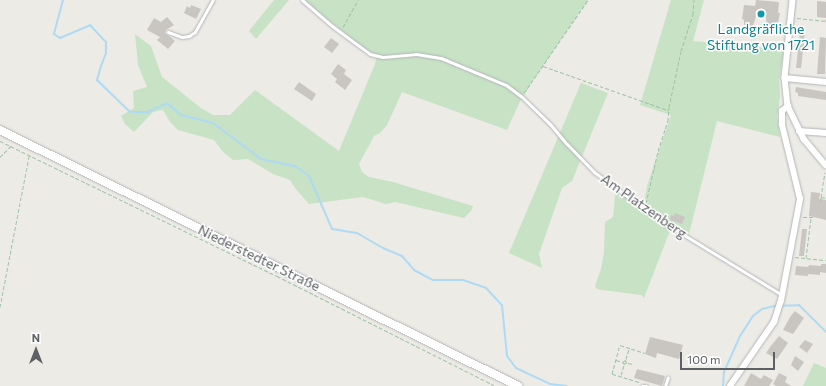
<!DOCTYPE html>
<meta charset="utf-8">
<style>
body{margin:0}
#map{position:relative;width:826px;height:386px;overflow:hidden;background:#edebe5;font-family:Commissioner,sans-serif}
div>[style]{position:absolute}
.green>*{inset:0;background:#c7e2c5}
.stream>*{height:2px;margin:-1px;padding:0 1px;transform-origin:1px;border-radius:1px;background:#afdaf4}
.building>*{inset:0;background:#c9c6c2}
.path>*{height:1px;margin-top:-0.5px;transform-origin:0;background:repeating-linear-gradient(90deg,#9fc2a7 0 4px,transparent 0 6px)}
.roads{filter:drop-shadow(0 0 1px #b2b5b8) drop-shadow(0 0 1px #b2b5b8)}
.lane>*{height:3px;margin:-1.5px;padding:0 1.5px;transform-origin:1.5px;border-radius:1.5px;background:#fff}
.street>*{height:5.5px;margin:-2.75px;padding:0 2.75px;transform-origin:2.75px;border-radius:2.75px;background:#fff}
.secondary>*{height:8px;margin:-4px;padding:0 4px;transform-origin:4px;border-radius:4px;background:#fff}
.dots>*{width:11px;height:11px;translate:-50% -50%;box-sizing:border-box;border:2px solid #fff;border-radius:50%}
span{translate:-50% -50%;white-space:nowrap;text-align:center;line-height:1.15;-webkit-text-stroke:3px #fff;paint-order:stroke}
.culture-label{font-size:14px;color:#0d838f}
.street-label{font-size:14px;color:#5d6164}
.north{position:absolute;left:16px;top:330px;width:40px;height:40px;-webkit-text-stroke:3px #fff;paint-order:stroke;rotate:0deg;font-size:11px;font-weight:700;line-height:16px;text-align:center;color:#5d6164}
.north::after{content:'';display:block;margin:auto;width:14px;height:18px;background:#5d6164;clip-path:polygon(50% 0,100% 100%,50% 72%,0 100%)}
.scale{position:absolute;left:680px;top:352px;width:95px;height:18px;box-sizing:border-box;border:2px solid #5d6164;border-top:0;padding-left:5px;font-size:12px;line-height:14px;white-space:nowrap;color:#5d6164;-webkit-text-stroke:3px #fff;paint-order:stroke}
</style>
<div id="map">
<div class="green">
<i style="clip-path:polygon(274px 0,289px 0,256px 39px,249px 31px)"></i>
<i style="clip-path:polygon(303px 0,588px 0,522px 97px,507px 130px,402px 92px,387px 125px,380px 133px,374px 136px,359px 164px,362px 172px,369px 177px,393px 182px,473px 206px,471px 211px,464px 218px,395px 202px,386px 204px,363px 197px,309px 204px,295px 188px,290px 180px,273px 174px,248px 159px,233px 160px,223px 152px,214px 140px,178px 130px,170px 122px,163px 110px,153px 112px,134px 132px,125px 124px,121px 116px,134px 108px,133px 91px,147px 87px,138px 65px,135px 34px,151px 46px,162px 77px,201px 108px,213px 115px,230px 115px,255px 90px,339px 151px,375px 64px,376px 58px,387px 59px,419px 56px,420px 54px,384px 57px,375px 55px,365px 49px)"></i>
<i style="clip-path:polygon(671px 0,704px 0,693px 41px,784px 50px,779px 80px,780px 97px,777px 117px,780px 137px,717px 121px,688px 238px,671px 228px,644px 298px,641px 295px,602px 290px,597px 289px,595px 286px,601px 269px,604px 252px,605px 222px,613px 217px,616px 187px,643px 207px,648px 183px,671px 115px,640px 105px)"></i>
<i style="clip-path:polygon(581px 83px,608px 93px,572px 181px,562px 188px,539px 254px,542px 268px,509px 253px)"></i>
<i style="clip-path:polygon(814px 363px,826px 368px,826px 386px,803px 386px)"></i>
</div>
<div class="stream">
<i style="left:63px;top:0;width:35px;rotate:105deg"></i>
<i style="left:54px;top:34px;width:7px;rotate:34deg"></i>
<i style="left:60px;top:38px;width:33px;rotate:-23deg"></i>
<i style="left:90px;top:25px;width:23px;rotate:47deg"></i>
<i style="left:106px;top:42px;width:11px;rotate:90deg"></i>
<i style="left:106px;top:53px;width:14px;rotate:111deg"></i>
<i style="left:101px;top:66px;width:15px;rotate:106deg"></i>
<i style="left:97px;top:80px;width:46px;rotate:44.1deg"></i>
<i style="left:130px;top:112px;width:18px"></i>
<i style="left:148px;top:112px;width:21px;rotate:-25deg"></i>
<i style="left:167px;top:103px;width:18px;rotate:41deg"></i>
<i style="left:181px;top:115px;width:33px;rotate:14deg"></i>
<i style="left:213px;top:123px;width:60px;rotate:36.9deg"></i>
<i style="left:261px;top:159px;width:35px;rotate:12deg"></i>
<i style="left:295px;top:166px;width:17px;rotate:36deg"></i>
<i style="left:309px;top:176px;width:58px;rotate:66.5deg"></i>
<i style="left:332px;top:229px;width:25px;rotate:9deg"></i>
<i style="left:357px;top:233px;width:30px;rotate:30deg"></i>
<i style="left:383px;top:248px;width:21px;rotate:23deg"></i>
<i style="left:402px;top:256px;width:18px;rotate:49deg"></i>
<i style="left:414px;top:270px;width:21px;rotate:28deg"></i>
<i style="left:433px;top:280px;width:30px"></i>
<i style="left:463px;top:280px;width:24px;rotate:19deg"></i>
<i style="left:486px;top:288px;width:23px;rotate:47deg"></i>
<i style="left:502px;top:305px;width:51px;rotate:84.4deg"></i>
<i style="left:507px;top:356px;width:15px;rotate:53deg"></i>
<i style="left:516px;top:368px;width:38px;rotate:25deg"></i>
<i style="left:550px;top:384px;width:17px;rotate:7deg"></i>
<i style="left:723px;top:386px;width:14px;rotate:-86deg"></i>
<i style="left:724px;top:372px;width:39px;rotate:-66deg"></i>
<i style="left:740px;top:336px;width:24px;rotate:-57deg"></i>
<i style="left:753px;top:316px;width:11px;rotate:-38deg"></i>
<i style="left:762px;top:309px;width:12px;rotate:-14deg"></i>
<i style="left:774px;top:306px;width:25px;rotate:-2deg"></i>
<i style="left:799px;top:305px;width:38px;rotate:45deg"></i>
</div>
<div class="building">
<i style="clip-path:polygon(756px 0,779px 2px,778px 13px,780px 13px,777px 28px,767px 27px,766px 17px,756px 16px,753px 26px,744px 25px,744px 20px,742px 19px,744px 5px,755px 6px)"></i>
<i style="clip-path:polygon(817px 1px,826px 2px,826px 18px,817px 17px)"></i>
<i style="clip-path:polygon(191px 5px,201px 9px,196px 19px,184px 13px,187px 6px,190px 8px)"></i>
<i style="clip-path:polygon(167px 17px,174px 25px,166px 30px,165px 33px,175px 41px,168px 49px,157px 40px,160px 37px,147px 30px,154px 18px,161px 22px)"></i>
<i style="clip-path:polygon(800px 32px,805px 32px,801px 68px,796px 68px)"></i>
<i style="clip-path:polygon(820px 37px,826px 38px,825px 74px,817px 74px)"></i>
<i style="clip-path:polygon(331px 38px,339px 44px,332px 53px,324px 47px)"></i>
<i style="clip-path:polygon(338px 64px,346px 70px,344px 74px,352px 80px,345px 90px,335px 82px,337px 79px,331px 74px)"></i>
<i style="clip-path:polygon(299px 82px,316px 94px,312px 101px,294px 89px)"></i>
<i style="clip-path:polygon(796px 87px,826px 92px,826px 100px,798px 96px,798px 93px,795px 92px)"></i>
<i style="clip-path:polygon(811px 192px,820px 193px,819px 199px,826px 200px,826px 220px,809px 216px)"></i>
<i style="clip-path:polygon(675px 213px,685px 217px,682px 224px,670px 220px,671px 215px,674px 216px)"></i>
<i style="clip-path:polygon(802px 229px,807px 229px,804px 256px,799px 256px)"></i>
<i style="clip-path:polygon(821px 264px,826px 264px,826px 273px,820px 272px,820px 275px,808px 274px,808px 276px,795px 275px,796px 266px,808px 267px,809px 265px,821px 266px)"></i>
<i style="clip-path:polygon(795px 311px,804px 318px,793px 334px,783px 330px,790px 317px)"></i>
<i style="clip-path:polygon(779px 336px,788px 343px,777px 359px,766px 353px,770px 347px)"></i>
<i style="clip-path:polygon(650px 337px,683px 345px,679px 359px,657px 353px,656px 358px,645px 354px)"></i>
<i style="clip-path:polygon(805px 340px,813px 344px,807px 353px,799px 347px)"></i>
<i style="clip-path:polygon(795px 356px,804px 362px,798px 371px,791px 365px)"></i>
<i style="clip-path:polygon(637px 369px,665px 376px,662px 386px,634px 378px)"></i>
<i style="clip-path:polygon(751px 373px,761px 379px,764px 375px,773px 380px,769px 386px,744px 386px)"></i>
<i style="clip-path:polygon(779px 373px,787px 377px,785px 382px,791px 386px,776px 386px,773px 384px)"></i>
</div>
<div class="path">
<i style="left:797px;top:18px;width:29px;rotate:6deg"></i>
<i style="left:826px;top:21px;width:2px;rotate:-90deg"></i>
<i style="left:343px;top:27px;width:31px;rotate:-61deg"></i>
<i style="left:543px;top:66px;width:133px;rotate:19.4deg"></i>
<i style="left:524px;top:93px;width:113px;rotate:-55.5deg"></i>
<i style="left:0;top:141px;width:308px;rotate:26deg"></i>
<i style="left:277px;top:276px;width:243px;rotate:26.7deg"></i>
<i style="left:494px;top:385px;width:1px;rotate:90deg"></i>
<i style="left:0;top:157px;width:16px;rotate:-45deg"></i>
<i style="left:821px;top:197px;width:25px;rotate:-81deg"></i>
<i style="left:821px;top:201px;width:4px;rotate:-90deg"></i>
<i style="left:821px;top:197px;width:5px;rotate:11deg"></i>
<i style="left:646px;top:203px;width:53px;rotate:-77deg"></i>
<i style="left:658px;top:151px;width:32px;rotate:-72deg"></i>
<i style="left:668px;top:121px;width:14px;rotate:-86deg"></i>
<i style="left:669px;top:107px;width:57px;rotate:-77.9deg"></i>
<i style="left:681px;top:51px;width:39px;rotate:-72deg"></i>
<i style="left:693px;top:14px;width:14px;rotate:-86deg"></i>
<i style="left:803px;top:217px;width:10px"></i>
<i style="left:795px;top:257px;width:31px;rotate:6deg"></i>
<i style="left:806px;top:258px;width:40px;rotate:-82.9deg"></i>
<i style="left:0;top:307px;width:154px;rotate:-79.1deg"></i>
<i style="left:626px;top:359px;width:10px;rotate:-73deg"></i>
<i style="left:616px;top:360px;width:7px;rotate:16deg"></i>
<i style="left:623px;top:362px;width:2px;rotate:63deg"></i>
<i style="left:624px;top:364px;width:4px;rotate:-34deg"></i>
<i style="left:627px;top:362px;width:3px;rotate:-135deg"></i>
<i style="left:625px;top:360px;width:3px;rotate:135deg"></i>
<i style="left:628px;top:363px;width:5px;rotate:11deg"></i>
<i style="left:621px;top:375px;width:10px;rotate:-73deg"></i>
<i style="left:639px;top:382px;width:28px;rotate:-163deg"></i>
<i style="left:612px;top:374px;width:30px;rotate:-75deg"></i>
<i style="left:620px;top:345px;width:26px;rotate:18deg"></i>
</div>
<div class="roads">
<div class="lane">
<i style="left:302px;top:0;width:40px;rotate:41deg"></i>
<i style="left:332px;top:26px;width:47px;rotate:36.4deg"></i>
<i style="left:370px;top:54px;width:13px;rotate:13deg"></i>
<i style="left:383px;top:57px;width:33px;rotate:-5deg"></i>
<i style="left:416px;top:54px;width:25px;rotate:9deg"></i>
<i style="left:441px;top:58px;width:70px;rotate:22.6deg"></i>
<i style="left:506px;top:85px;width:20px;rotate:37deg"></i>
<i style="left:522px;top:97px;width:39px;rotate:44deg"></i>
<i style="left:550px;top:124px;width:26px;rotate:50deg"></i>
<i style="left:567px;top:144px;width:39px;rotate:46deg"></i>
<i style="left:594px;top:172px;width:79px;rotate:36.3deg"></i>
<i style="left:658px;top:219px;width:145px;rotate:31.5deg"></i>
<i style="left:168px;top:32px;width:15px;rotate:20deg"></i>
<i style="left:182px;top:37px;width:7px;rotate:-8deg"></i>
<i style="left:189px;top:36px;width:7px;rotate:-34deg"></i>
<i style="left:195px;top:32px;width:37px;rotate:-61deg"></i>
<i style="left:642px;top:386px;width:4px"></i>
<i style="left:665px;top:386px;width:9px;rotate:-72deg"></i>
</div>
<div class="street">
<i style="left:793px;top:0;width:78px;rotate:95.9deg"></i>
<i style="left:785px;top:78px;width:28px;rotate:84deg"></i>
<i style="left:788px;top:106px;width:37px;rotate:64deg"></i>
<i style="left:804px;top:139px;width:34px;rotate:50deg"></i>
<i style="left:785px;top:78px;width:41px;rotate:5.6deg"></i>
<i style="left:799px;top:131px;width:27px;rotate:4deg"></i>
<i style="left:730px;top:386px;width:78px;rotate:-55.5deg"></i>
<i style="left:774px;top:322px;width:22px;rotate:-72deg"></i>
<i style="left:781px;top:301px;width:104px;rotate:-79.4deg"></i>
<i style="left:800px;top:199px;width:76px;rotate:-103.7deg"></i>
<i style="left:782px;top:125px;width:14px;rotate:-90deg"></i>
<i style="left:782px;top:111px;width:8px;rotate:-40deg"></i>
</div>
<div class="secondary">
<i style="left:0;top:130px;width:578px;rotate:26.3deg"></i>
</div>
</div>
<div class="dots">
<i style="left:761px;top:14px;background:#0f9aa8"></i>
</div>
<div class="culture-label">
<span style="left:761px;top:37px">Landgräfliche<br>Stiftung von 1721</span>
</div>
<div class="street-label">
<span style="left:644px;top:206px;rotate:35deg">Am Platzenberg</span>
<span style="left:259px;top:258px;rotate:26deg">Niederstedter Straße</span>
</div>
<div class="north">N</div>
<div class="scale">100 m</div>
</div>
